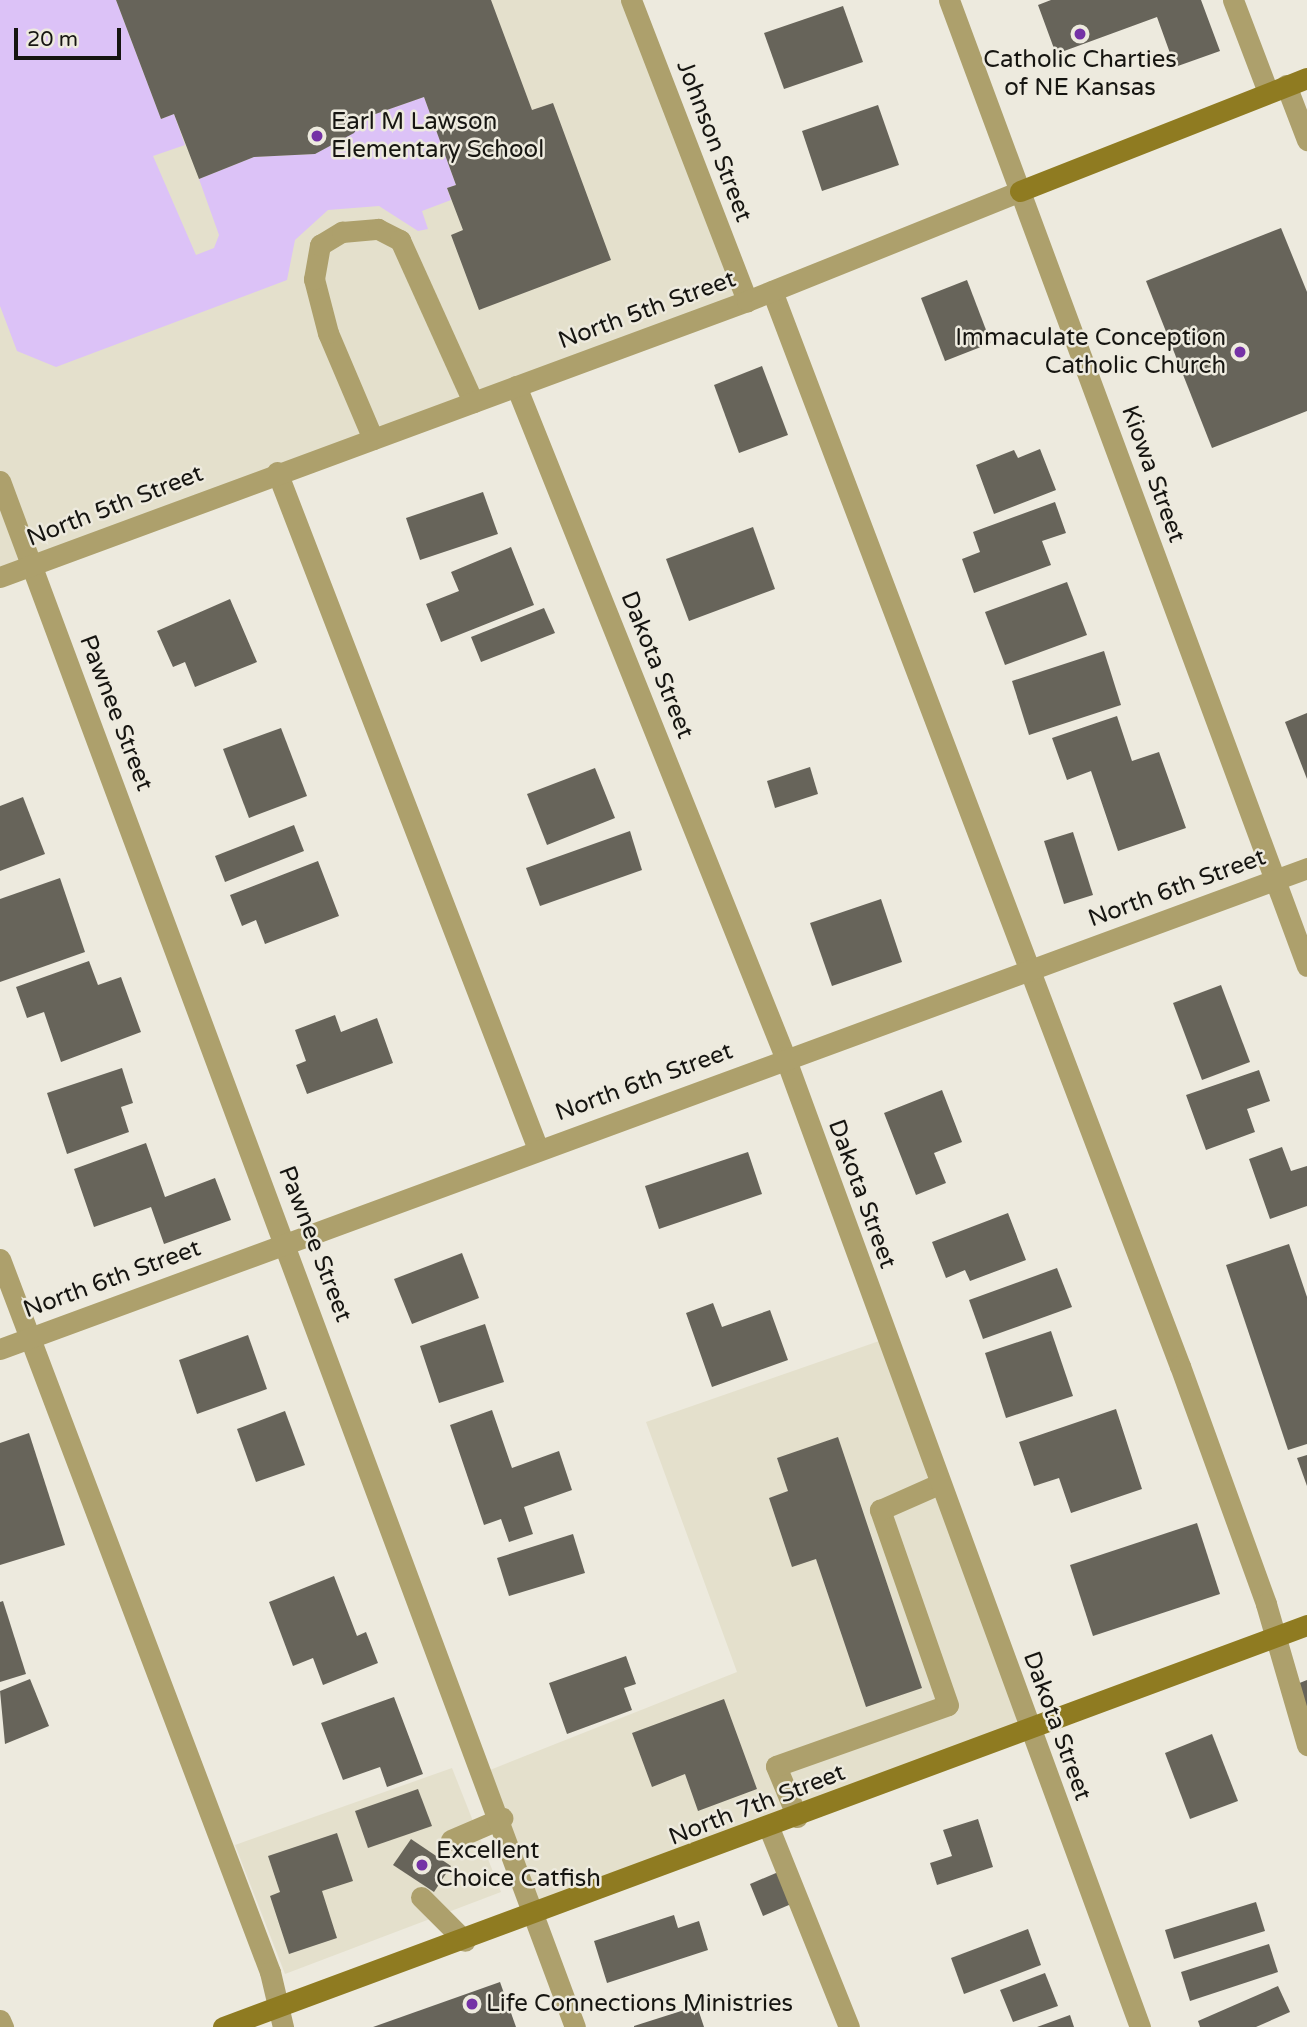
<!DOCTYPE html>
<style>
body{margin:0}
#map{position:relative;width:1307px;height:2027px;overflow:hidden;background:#edeade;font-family:"Varela Round",sans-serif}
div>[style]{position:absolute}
.built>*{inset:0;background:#e4e0cc}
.green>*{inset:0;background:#dcc2f7}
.building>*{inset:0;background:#67645a}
.lane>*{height:21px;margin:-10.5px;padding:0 10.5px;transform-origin:10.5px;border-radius:10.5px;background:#ada06c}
.street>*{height:21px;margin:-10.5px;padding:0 10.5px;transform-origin:10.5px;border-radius:10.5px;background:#ada06c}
.secondary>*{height:21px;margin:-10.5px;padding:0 10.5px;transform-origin:10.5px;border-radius:10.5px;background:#8f7b21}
.dots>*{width:19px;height:19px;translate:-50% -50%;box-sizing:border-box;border:4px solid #edeade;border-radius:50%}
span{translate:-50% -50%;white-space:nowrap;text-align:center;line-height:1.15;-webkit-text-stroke:5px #edeade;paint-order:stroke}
.poi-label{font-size:24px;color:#161511}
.left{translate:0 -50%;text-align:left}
.right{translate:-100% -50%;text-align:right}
.street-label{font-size:24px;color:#161511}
.scale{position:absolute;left:14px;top:28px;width:107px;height:32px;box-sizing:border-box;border:4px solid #161511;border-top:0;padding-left:9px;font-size:21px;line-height:24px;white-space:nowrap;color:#161511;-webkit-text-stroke:5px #edeade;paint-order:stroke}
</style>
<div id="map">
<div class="built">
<i style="clip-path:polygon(0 0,631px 0,747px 301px,0 577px)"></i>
<i style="clip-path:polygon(885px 1339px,1030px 1730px,539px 1915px,485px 1772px,737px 1672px,646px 1422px)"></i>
<i style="clip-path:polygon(452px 1768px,501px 1892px,285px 1974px,235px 1845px)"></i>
</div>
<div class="green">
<i style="clip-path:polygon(0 0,116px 0,161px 119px,174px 114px,185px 145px,153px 156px,196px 255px,214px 248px,219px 235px,199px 179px,254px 157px,315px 154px,353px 133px,364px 118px,424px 97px,456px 185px,447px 188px,451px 200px,422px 211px,428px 229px,418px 231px,379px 206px,328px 210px,295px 240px,287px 280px,56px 367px,17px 351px,0 306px)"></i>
</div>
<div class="building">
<i style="clip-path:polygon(116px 0,491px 0,532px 110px,553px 103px,611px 260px,479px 310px,451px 235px,463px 230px,447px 188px,456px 185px,424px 97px,364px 118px,354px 133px,315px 154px,254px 157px,199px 179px,174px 114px,161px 119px)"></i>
<i style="clip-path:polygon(1051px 0,1201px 0,1220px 51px,1175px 67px,1157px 17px,1056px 54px,1038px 5px)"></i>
<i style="clip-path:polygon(843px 6px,863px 62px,784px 89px,764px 33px)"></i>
<i style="clip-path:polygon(878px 105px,899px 165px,822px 191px,802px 131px)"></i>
<i style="clip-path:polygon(1281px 228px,1307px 292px,1307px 411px,1212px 448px,1146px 281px)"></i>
<i style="clip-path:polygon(967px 280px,991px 343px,945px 361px,921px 298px)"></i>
<i style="clip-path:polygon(762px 366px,788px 435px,739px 453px,714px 385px)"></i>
<i style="clip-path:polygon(1040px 449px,1056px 490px,994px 514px,976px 465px,1014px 450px,1018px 458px)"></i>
<i style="clip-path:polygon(483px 492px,498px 534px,420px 560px,406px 518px)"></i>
<i style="clip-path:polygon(1055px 502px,1066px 533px,1042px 541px,1051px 565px,974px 593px,962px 559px,980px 552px,973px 532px)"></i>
<i style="clip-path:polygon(753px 527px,775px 589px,689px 621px,666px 559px)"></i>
<i style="clip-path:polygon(511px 547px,534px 605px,441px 642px,426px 604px,459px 591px,451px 572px)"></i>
<i style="clip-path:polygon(1067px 582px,1087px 635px,1005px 665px,985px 612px)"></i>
<i style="clip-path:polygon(230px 599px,257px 662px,195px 687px,185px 662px,173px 667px,157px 631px)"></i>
<i style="clip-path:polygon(544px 608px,555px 633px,481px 662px,471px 637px)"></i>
<i style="clip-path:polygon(1104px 651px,1121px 705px,1029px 735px,1012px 681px)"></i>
<i style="clip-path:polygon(1307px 713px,1307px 779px,1285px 722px)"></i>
<i style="clip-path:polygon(1117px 716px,1132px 761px,1159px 752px,1186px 828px,1118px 851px,1091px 771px,1067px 780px,1052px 738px)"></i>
<i style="clip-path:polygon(281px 728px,307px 796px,249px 818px,223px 749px)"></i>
<i style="clip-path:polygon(810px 767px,818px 794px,775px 808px,767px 781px)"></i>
<i style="clip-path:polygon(595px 768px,615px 818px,547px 845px,527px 794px)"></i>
<i style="clip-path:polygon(23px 797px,45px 854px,0 871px,0 806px)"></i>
<i style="clip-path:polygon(294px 825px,304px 851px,225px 882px,215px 856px)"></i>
<i style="clip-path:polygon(630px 831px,642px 870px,540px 906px,526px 868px)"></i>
<i style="clip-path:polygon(1073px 832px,1093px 895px,1064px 904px,1044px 841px)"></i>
<i style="clip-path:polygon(318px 861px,339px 916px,265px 944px,256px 920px,242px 926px,230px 895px)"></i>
<i style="clip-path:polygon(60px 878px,85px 952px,0 982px,0 899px)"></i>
<i style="clip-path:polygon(881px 899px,902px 962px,832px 986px,810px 923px)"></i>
<i style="clip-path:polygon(89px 961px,98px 985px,121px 977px,141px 1032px,61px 1062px,44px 1012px,27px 1018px,16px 987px)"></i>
<i style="clip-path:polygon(1221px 985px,1250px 1062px,1202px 1080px,1173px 1003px)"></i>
<i style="clip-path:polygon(335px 1015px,341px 1032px,377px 1018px,393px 1063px,307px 1094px,296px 1065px,306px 1061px,295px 1030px)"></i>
<i style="clip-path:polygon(122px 1068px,133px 1103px,121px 1107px,129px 1132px,67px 1154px,47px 1093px)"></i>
<i style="clip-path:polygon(1259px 1070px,1270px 1101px,1247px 1109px,1255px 1132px,1206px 1150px,1186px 1095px)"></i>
<i style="clip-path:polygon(942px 1090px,962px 1142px,934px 1153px,946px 1183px,916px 1195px,884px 1113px)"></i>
<i style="clip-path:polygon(146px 1143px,165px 1197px,215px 1178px,231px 1220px,164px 1244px,151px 1207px,94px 1227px,74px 1169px)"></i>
<i style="clip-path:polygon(1282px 1147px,1291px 1171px,1307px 1166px,1307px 1206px,1270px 1219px,1249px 1159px)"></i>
<i style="clip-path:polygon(748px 1152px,762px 1194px,659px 1229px,645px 1186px)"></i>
<i style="clip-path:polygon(1008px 1213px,1026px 1260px,970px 1281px,965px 1270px,946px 1278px,932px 1242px)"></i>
<i style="clip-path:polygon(1289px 1244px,1307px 1297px,1307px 1444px,1288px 1450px,1226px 1265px)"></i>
<i style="clip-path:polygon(462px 1253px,479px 1298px,412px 1324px,394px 1279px)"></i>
<i style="clip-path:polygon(1057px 1268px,1072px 1307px,983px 1339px,969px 1300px)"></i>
<i style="clip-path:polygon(713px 1303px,722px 1327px,770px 1310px,788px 1360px,712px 1387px,686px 1313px)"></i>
<i style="clip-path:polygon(485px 1324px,504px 1382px,439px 1403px,420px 1346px)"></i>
<i style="clip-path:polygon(1051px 1331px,1073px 1396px,1006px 1418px,985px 1353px)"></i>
<i style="clip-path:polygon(248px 1335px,267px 1389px,197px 1414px,179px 1360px)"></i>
<i style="clip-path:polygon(1116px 1409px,1142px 1489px,1071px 1513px,1059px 1478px,1034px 1486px,1019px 1442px)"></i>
<i style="clip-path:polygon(492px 1410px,512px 1468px,559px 1451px,572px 1490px,524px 1507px,533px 1534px,509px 1542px,501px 1519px,484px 1525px,450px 1425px)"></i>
<i style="clip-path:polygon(285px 1411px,305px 1465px,256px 1482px,237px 1429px)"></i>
<i style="clip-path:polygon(29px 1433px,65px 1545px,0 1565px,0 1443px)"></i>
<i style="clip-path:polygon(838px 1437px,922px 1688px,866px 1707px,816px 1559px,792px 1567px,769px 1498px,788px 1491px,777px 1458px)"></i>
<i style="clip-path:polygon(1307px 1455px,1307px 1486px,1297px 1458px)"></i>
<i style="clip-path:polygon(1197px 1523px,1220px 1594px,1093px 1636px,1070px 1565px)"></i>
<i style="clip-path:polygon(573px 1534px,585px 1573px,509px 1596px,497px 1558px)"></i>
<i style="clip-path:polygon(334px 1576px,357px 1636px,366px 1632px,378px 1663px,323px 1685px,313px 1658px,293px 1666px,269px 1602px)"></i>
<i style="clip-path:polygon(3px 1601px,26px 1674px,0 1682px,0 1602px)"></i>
<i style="clip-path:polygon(626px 1656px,636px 1684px,624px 1688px,632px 1710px,567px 1734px,549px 1683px)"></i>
<i style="clip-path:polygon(30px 1679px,49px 1726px,5px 1744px,0 1691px)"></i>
<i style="clip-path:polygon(1307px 1680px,1307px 1710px,1297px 1684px)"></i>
<i style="clip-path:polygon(394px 1697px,423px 1774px,387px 1787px,380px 1767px,343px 1780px,321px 1723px)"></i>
<i style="clip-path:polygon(724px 1699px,757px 1789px,698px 1811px,685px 1774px,652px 1787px,632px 1733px)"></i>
<i style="clip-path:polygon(1212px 1734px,1238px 1801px,1190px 1819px,1165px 1753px)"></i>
<i style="clip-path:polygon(418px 1789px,432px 1826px,368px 1848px,355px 1811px)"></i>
<i style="clip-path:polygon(978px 1819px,993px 1867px,937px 1885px,930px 1863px,952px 1856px,943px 1830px)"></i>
<i style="clip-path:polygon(337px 1833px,353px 1881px,322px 1891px,337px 1938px,289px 1954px,270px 1896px,280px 1892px,268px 1856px)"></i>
<i style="clip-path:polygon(411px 1839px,451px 1866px,434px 1892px,393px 1865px)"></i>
<i style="clip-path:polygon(783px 1870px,796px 1902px,763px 1916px,750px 1884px)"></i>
<i style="clip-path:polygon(1256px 1902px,1265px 1931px,1174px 1959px,1165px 1930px)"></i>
<i style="clip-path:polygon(674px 1915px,678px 1928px,699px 1921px,708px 1950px,607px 1983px,594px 1941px)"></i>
<i style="clip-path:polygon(1028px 1929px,1041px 1965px,964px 1994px,951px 1958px)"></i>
<i style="clip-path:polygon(1269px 1944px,1278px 1972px,1190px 2001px,1181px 1972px)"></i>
<i style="clip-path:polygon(1045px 1973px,1058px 2006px,1013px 2022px,1000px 1990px)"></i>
<i style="clip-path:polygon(500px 1982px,516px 2027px,373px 2027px)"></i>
<i style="clip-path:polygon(1278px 1986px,1290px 2012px,1256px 2027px,1200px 2027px,1198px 2021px)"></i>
<i style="clip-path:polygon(697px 2006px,704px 2027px,634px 2027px,634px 2026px)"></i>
<i style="clip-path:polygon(1070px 2015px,1074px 2027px,1037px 2027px)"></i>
</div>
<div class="lane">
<i style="left:1233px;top:0;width:98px;rotate:69.2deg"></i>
<i style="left:1286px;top:85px;width:59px;rotate:69.1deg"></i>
<i style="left:772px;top:291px;width:1150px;rotate:69.22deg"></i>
<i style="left:1180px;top:1366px;width:253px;rotate:70.1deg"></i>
<i style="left:1266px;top:1604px;width:147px;rotate:73.8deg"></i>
<i style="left:373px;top:439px;width:115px;rotate:-113deg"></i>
<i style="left:328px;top:333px;width:56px;rotate:-104.5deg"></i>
<i style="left:314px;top:279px;width:35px;rotate:-80deg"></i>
<i style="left:320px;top:245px;width:26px;rotate:-31deg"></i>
<i style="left:342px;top:232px;width:36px;rotate:-5deg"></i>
<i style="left:378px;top:229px;width:25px;rotate:27deg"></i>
<i style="left:400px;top:240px;width:178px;rotate:65.7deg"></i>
<i style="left:277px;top:472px;width:726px;rotate:68.92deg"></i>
<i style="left:0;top:1259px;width:762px;rotate:69.26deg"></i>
<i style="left:270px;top:1972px;width:57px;rotate:76.7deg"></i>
<i style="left:797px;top:1817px;width:55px;rotate:-112.4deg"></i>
<i style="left:776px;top:1766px;width:182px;rotate:-19.5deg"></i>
<i style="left:948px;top:1705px;width:207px;rotate:-109.2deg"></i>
<i style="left:880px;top:1510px;width:64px;rotate:-23.8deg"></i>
<i style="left:769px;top:1828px;width:214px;rotate:68.1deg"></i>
<i style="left:451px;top:1840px;width:56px;rotate:-23.3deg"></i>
<i style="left:421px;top:1897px;width:62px;rotate:45deg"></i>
</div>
<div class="street">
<i style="left:631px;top:0;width:323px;rotate:68.9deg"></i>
<i style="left:949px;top:0;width:1030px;rotate:69.67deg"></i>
<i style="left:516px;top:386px;width:723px;rotate:68.15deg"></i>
<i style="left:785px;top:1057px;width:1033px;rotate:69.9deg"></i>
<i style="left:0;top:481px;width:1649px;rotate:69.6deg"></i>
<i style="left:0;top:577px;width:796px;rotate:-20.28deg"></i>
<i style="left:747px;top:301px;width:294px;rotate:-21.9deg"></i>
<i style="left:0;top:1349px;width:1393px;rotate:-20.2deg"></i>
<i style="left:0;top:2020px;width:8px;rotate:67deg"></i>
</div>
<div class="secondary">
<i style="left:1020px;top:191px;width:308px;rotate:-21.5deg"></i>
<i style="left:223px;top:2027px;width:1156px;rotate:-20.35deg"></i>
</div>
<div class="dots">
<i style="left:1080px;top:34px;background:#7532a6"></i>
<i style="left:317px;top:136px;background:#7532a6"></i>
<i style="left:1240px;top:352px;background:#7532a6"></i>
<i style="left:422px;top:1865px;background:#7532a6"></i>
<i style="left:472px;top:2004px;background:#7532a6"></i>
</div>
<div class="poi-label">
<span style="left:1080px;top:74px">Catholic Charties<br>of NE Kansas</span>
<span class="left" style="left:331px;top:136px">Earl M Lawson<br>Elementary School</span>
<span class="right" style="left:1226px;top:352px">Immaculate Conception<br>Catholic Church</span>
<span class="left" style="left:436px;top:1865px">Excellent<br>Choice Catfish</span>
<span class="left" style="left:486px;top:2004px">Life Connections Ministries</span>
</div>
<div class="street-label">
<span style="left:714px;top:141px;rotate:69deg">Johnson Street</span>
<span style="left:647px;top:310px;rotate:-20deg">North 5th Street</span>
<span style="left:1153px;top:474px;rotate:70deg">Kiowa Street</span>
<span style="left:115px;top:506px;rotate:-21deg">North 5th Street</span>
<span style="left:657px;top:665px;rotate:68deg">Dakota Street</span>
<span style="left:116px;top:713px;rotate:69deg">Pawnee Street</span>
<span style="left:1177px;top:888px;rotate:-20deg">North 6th Street</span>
<span style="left:644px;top:1082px;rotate:-20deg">North 6th Street</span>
<span style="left:862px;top:1194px;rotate:70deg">Dakota Street</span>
<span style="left:315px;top:1244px;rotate:69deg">Pawnee Street</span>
<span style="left:112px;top:1279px;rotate:-20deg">North 6th Street</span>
<span style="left:1057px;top:1726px;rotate:70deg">Dakota Street</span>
<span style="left:757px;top:1805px;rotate:-21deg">North 7th Street</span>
</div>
<div class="scale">20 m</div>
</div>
